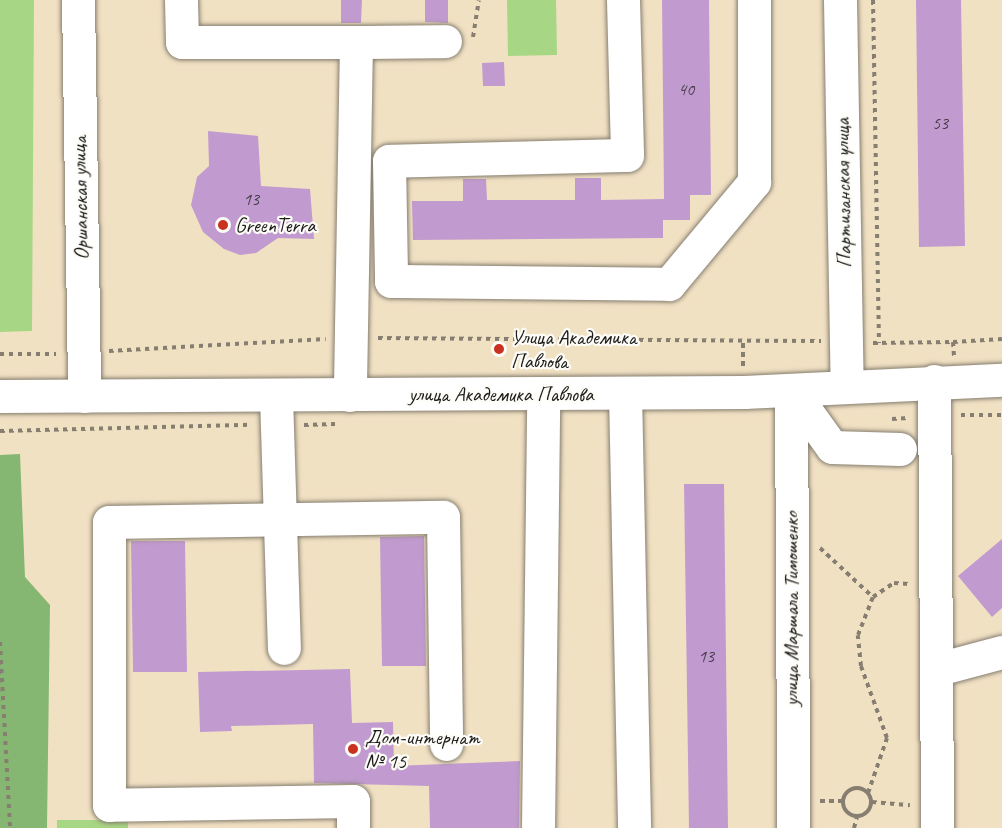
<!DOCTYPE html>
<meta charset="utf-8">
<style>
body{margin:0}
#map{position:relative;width:1002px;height:828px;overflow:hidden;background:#f1e1c3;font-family:Caveat,sans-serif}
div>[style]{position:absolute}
.green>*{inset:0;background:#a7d684}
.forest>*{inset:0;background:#85b772}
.building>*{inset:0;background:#c19bcf}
.path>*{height:4px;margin-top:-2px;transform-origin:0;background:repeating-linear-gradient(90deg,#867e70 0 4.5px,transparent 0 9px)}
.path>.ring{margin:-2px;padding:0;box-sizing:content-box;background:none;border:4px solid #867e70;border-radius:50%}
.roads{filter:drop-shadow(0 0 2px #867e70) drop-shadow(0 0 2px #867e70)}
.minor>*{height:33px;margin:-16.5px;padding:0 16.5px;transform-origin:16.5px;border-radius:16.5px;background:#fff}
.dots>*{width:16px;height:16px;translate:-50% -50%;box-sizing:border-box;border:3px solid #fdfcf7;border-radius:50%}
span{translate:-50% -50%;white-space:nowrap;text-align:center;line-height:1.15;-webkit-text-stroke:4.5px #fdfcf7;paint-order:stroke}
.number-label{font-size:18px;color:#453c49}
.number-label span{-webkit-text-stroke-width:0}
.street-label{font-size:21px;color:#1c1c1c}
.poi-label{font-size:21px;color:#1c1c1c}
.left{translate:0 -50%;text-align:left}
</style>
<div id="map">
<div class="green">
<i style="clip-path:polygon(0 0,34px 0,32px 331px,0 332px)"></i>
<i style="clip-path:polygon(507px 0,556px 0,557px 55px,508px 56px)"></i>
<i style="clip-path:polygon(57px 820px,128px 820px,128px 828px,57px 828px)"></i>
</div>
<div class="forest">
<i style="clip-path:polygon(20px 454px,25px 577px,50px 605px,47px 828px,0 828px,0 455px)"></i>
</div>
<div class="building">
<i style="clip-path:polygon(341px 0,362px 0,361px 23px,341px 23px)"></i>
<i style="clip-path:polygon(425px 0,448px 0,448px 23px,425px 22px)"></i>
<i style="clip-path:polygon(662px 0,709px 0,711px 195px,690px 195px,690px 220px,663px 220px,663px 238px,413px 240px,412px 201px,463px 201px,463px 179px,486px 179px,487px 200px,575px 200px,575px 178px,601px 178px,601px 200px,664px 199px)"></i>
<i style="clip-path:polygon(916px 0,961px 0,965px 246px,919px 247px)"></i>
<i style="clip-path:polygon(504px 62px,505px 86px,483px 86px,482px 63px)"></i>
<i style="clip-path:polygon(208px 131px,258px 136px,261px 186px,310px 189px,314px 239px,278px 238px,256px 253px,240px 255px,224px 249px,203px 232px,191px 205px,197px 177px,209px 166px)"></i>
<i style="clip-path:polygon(684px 484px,724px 484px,728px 828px,689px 828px)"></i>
<i style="clip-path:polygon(424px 536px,426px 666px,382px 666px,380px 537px)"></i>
<i style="clip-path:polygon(1002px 539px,1002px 608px,992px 617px,958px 576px)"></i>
<i style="clip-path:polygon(131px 541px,185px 541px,187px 672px,133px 672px)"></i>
<i style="clip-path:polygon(350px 669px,352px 723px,393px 722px,394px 766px,520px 761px,519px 828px,430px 828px,429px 786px,314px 783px,313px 724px,231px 726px,232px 731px,200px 732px,198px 672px)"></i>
</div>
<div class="path">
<i style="left:873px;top:0;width:343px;rotate:89deg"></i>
<i style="left:473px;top:37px;width:37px;rotate:-81deg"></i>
<i style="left:378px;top:338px;width:443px;rotate:0.4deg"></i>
<i style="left:953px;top:342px;width:49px;rotate:-3.5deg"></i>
<i style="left:743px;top:343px;width:23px;rotate:90deg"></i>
<i style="left:873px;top:343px;width:80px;rotate:-0.7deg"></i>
<i style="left:953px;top:342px;width:15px;rotate:86deg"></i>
<i style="left:109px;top:351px;width:217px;rotate:-3.2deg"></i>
<i style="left:0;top:354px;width:56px"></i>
<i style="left:961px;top:415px;width:41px"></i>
<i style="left:892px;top:419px;width:16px;rotate:-4deg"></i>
<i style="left:304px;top:425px;width:31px;rotate:-2deg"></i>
<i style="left:0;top:431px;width:251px;rotate:-1.4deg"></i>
<i style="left:820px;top:548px;width:72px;rotate:42.8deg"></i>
<i style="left:873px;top:597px;width:25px;rotate:-34deg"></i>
<i style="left:894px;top:583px;width:15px;rotate:4deg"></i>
<i style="left:0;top:642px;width:186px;rotate:86.9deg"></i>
<i class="ring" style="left:843px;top:788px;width:24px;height:24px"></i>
<i style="left:868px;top:793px;width:58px;rotate:-70.9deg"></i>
<i style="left:887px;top:738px;width:77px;rotate:-109.9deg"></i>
<i style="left:861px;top:666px;width:31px;rotate:-96deg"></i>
<i style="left:858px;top:635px;width:41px;rotate:-68.5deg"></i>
<i style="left:820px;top:801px;width:23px"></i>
<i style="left:872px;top:802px;width:38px;rotate:5deg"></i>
<i style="left:854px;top:828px;width:11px;rotate:-75deg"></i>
</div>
<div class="roads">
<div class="minor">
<i style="left:78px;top:0;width:396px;rotate:89.1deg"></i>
<i style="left:181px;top:0;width:42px;rotate:88.6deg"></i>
<i style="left:182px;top:42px;width:174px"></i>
<i style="left:356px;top:42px;width:353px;rotate:91deg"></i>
<i style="left:623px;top:0;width:155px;rotate:88.5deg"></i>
<i style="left:627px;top:155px;width:238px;rotate:178.6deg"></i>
<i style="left:389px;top:161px;width:120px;rotate:89deg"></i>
<i style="left:391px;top:281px;width:278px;rotate:0.6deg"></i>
<i style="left:669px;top:284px;width:133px;rotate:-50.2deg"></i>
<i style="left:754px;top:182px;width:182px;rotate:-90deg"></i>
<i style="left:840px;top:0;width:386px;rotate:89deg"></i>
<i style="left:356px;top:42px;width:89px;rotate:-0.6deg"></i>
<i style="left:934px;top:381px;width:447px;rotate:89.6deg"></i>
<i style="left:791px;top:390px;width:438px;rotate:89.7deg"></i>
<i style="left:791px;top:390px;width:70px;rotate:54.3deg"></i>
<i style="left:832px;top:447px;width:68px;rotate:1.7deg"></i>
<i style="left:625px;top:393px;width:435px;rotate:88.8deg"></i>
<i style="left:0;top:396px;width:744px;rotate:-0.31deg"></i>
<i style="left:744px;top:392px;width:258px;rotate:-2.7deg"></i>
<i style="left:276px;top:396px;width:252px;rotate:88.2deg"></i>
<i style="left:938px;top:669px;width:66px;rotate:-14.9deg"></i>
<i style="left:353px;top:828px;width:27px;rotate:-90deg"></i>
<i style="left:353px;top:801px;width:244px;rotate:179.1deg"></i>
<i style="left:109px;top:805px;width:283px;rotate:-90deg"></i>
<i style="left:109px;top:522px;width:334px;rotate:-0.9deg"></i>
<i style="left:443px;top:517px;width:227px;rotate:89.2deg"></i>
<i style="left:538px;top:828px;width:435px;rotate:-89.3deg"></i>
</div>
</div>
<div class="dots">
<i style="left:223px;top:225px;background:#c8321e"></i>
<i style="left:499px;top:349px;background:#c8321e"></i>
<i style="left:353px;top:749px;background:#c8321e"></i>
</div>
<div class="number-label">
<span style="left:686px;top:89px">40</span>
<span style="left:940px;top:123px">53</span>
<span style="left:251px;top:199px">13</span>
<span style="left:706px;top:656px">13</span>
</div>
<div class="street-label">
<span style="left:843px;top:193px;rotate:-91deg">Партизанская улица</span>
<span style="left:80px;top:198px;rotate:-91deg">Оршанская улица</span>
<span style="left:501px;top:394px">улица Академика Павлова</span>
<span style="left:791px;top:609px;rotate:-90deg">улица Маршала Тимошенко</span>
</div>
<div class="poi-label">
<span class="left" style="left:235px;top:225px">GreenTerra</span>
<span class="left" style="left:511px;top:349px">Улица Академика<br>Павлова</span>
<span class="left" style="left:365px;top:749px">Дом-интернат<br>№ 15</span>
</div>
</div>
